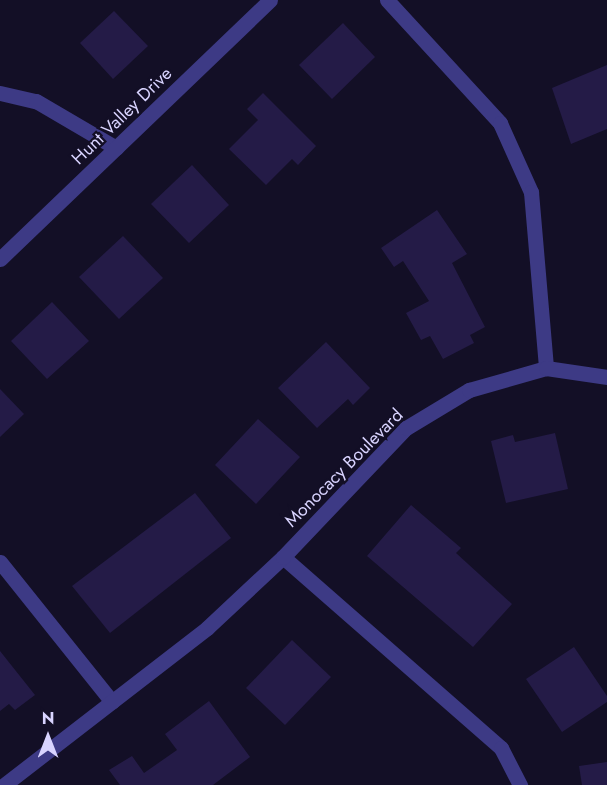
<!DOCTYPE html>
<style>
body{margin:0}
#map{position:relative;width:607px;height:785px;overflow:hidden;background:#130f26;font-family:Jost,sans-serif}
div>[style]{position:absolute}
.building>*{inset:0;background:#241b47}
.street>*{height:15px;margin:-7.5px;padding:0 7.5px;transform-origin:7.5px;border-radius:7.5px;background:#3d3a85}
span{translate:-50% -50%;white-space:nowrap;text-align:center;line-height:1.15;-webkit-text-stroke:4.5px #130f26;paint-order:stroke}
.street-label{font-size:18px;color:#d9d4ff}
.north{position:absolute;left:18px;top:707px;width:60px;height:60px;-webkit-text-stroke:4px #130f26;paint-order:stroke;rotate:0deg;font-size:16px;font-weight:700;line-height:24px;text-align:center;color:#d9d4ff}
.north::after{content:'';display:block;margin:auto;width:21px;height:27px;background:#d9d4ff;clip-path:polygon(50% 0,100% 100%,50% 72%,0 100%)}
</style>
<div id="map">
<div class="building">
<i style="clip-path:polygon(114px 11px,148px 46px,113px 79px,80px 43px)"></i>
<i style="clip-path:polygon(343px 23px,375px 57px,332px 99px,299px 65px)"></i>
<i style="clip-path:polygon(607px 65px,607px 129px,571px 144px,552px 88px)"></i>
<i style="clip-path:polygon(263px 93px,316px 146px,298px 165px,292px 159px,266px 185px,229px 149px,258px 120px,247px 109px)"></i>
<i style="clip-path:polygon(192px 165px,229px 205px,189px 243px,151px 204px)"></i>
<i style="clip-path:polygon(437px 210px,467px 254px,452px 263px,485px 327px,470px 335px,474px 343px,443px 359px,430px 336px,421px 340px,406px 313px,429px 301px,403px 261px,394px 267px,381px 248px)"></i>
<i style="clip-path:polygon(123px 236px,163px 278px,119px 319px,79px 277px)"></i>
<i style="clip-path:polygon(52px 302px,89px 341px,47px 379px,11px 341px)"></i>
<i style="clip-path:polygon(326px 342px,370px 388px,353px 405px,348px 399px,317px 428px,278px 388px)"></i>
<i style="clip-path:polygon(0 389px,24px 414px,0 437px)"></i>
<i style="clip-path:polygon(258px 419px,300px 457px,256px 504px,215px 465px)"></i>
<i style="clip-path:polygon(555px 433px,568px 489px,506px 503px,491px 441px,513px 435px,515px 442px)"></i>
<i style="clip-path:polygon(195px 493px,231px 538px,110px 633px,72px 586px)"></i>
<i style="clip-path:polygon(411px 505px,461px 548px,456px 553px,512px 604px,473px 647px,367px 556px)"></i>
<i style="clip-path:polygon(292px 640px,331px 677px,285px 725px,246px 688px)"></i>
<i style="clip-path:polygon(574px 647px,607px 696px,607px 702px,562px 732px,526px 679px)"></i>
<i style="clip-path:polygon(0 651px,35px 695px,15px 710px,9px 704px,0 711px)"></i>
<i style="clip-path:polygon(209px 701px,250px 757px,213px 785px,120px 785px,109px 770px,132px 756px,144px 773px,177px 750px,165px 734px)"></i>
<i style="clip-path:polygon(607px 762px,607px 785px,582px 785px,579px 766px)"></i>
</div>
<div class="street">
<i style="left:387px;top:0;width:167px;rotate:47.4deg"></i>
<i style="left:500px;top:123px;width:76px;rotate:65.8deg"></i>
<i style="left:531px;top:192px;width:177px;rotate:85.1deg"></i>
<i style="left:0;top:93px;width:37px;rotate:13deg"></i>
<i style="left:36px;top:101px;width:93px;rotate:30.4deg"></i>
<i style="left:0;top:259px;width:374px;rotate:-43.8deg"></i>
<i style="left:283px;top:557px;width:290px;rotate:41.2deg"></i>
<i style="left:501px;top:748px;width:42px;rotate:62.8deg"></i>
<i style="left:0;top:562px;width:179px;rotate:51.3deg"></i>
<i style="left:4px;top:785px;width:257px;rotate:-37.7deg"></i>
<i style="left:207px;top:628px;width:104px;rotate:-43.1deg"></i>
<i style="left:283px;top:557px;width:178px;rotate:-46.4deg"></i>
<i style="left:406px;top:428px;width:74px;rotate:-31.1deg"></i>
<i style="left:469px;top:390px;width:80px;rotate:-15.9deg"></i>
<i style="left:546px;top:368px;width:62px;rotate:8.4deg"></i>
</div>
<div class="street-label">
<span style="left:122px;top:116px;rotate:-44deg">Hunt Valley Drive</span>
<span style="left:344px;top:468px;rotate:-45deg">Monocacy Boulevard</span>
</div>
<div class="north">N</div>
</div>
